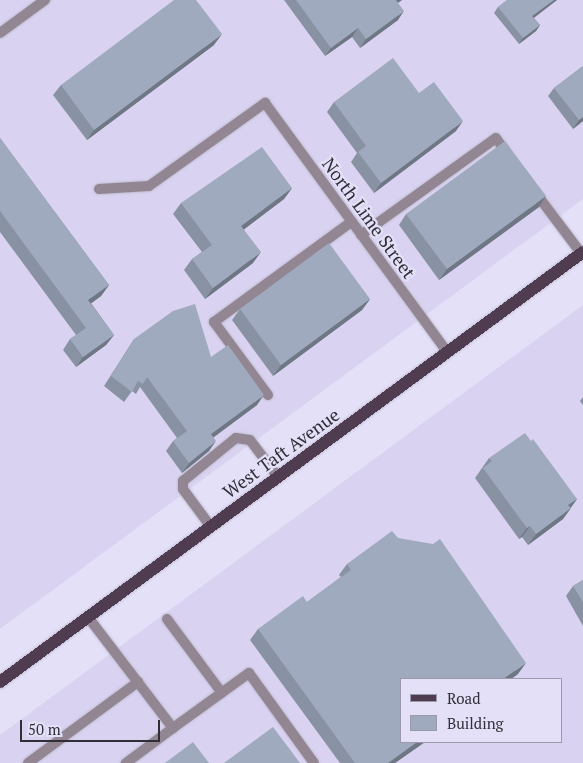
<!DOCTYPE html>
<style>
body{margin:0}
#map{position:relative;width:583px;height:763px;overflow:hidden;background:#e4e0f8;font-family:"PT Serif",serif}
div>[style]{position:absolute}
.built>*{inset:0;background:#d9d3f1}
.roads{filter:drop-shadow(0 0 1px #c0bcd1) drop-shadow(0 0 1px #c0bcd1)}
.service>*{height:10px;margin:-5px;padding:0 5px;transform-origin:5px;border-radius:5px;background:#928693}
.minor>*{height:10px;margin:-5px;padding:0 5px;transform-origin:5px;border-radius:5px;background:#928693}
.primary>*{height:12px;margin:-6px;padding:0 6px;transform-origin:6px;border-radius:6px;background:#503c51}
.wall>*{inset:0;background:#8992a3}
.shaded-wall>*{inset:0;background:#6f7785}
.building>*{inset:0;background:#9faabe}
span{translate:-50% -50%;white-space:nowrap;text-align:center;line-height:1.15;-webkit-text-stroke:4.5px #e4e0f8;paint-order:stroke}
.street-label{font-size:18px;color:#302e37}
.legend{position:absolute;left:400px;top:678px;width:162px;height:65px;box-sizing:border-box;background:#e4e0f8;border:1px solid #9c99ab;margin:0;padding:6px 9px;list-style:none;font-size:15px;color:#302e37}
.legend li{display:flex;align-items:center;gap:10px;height:25px}
.legend b{width:25px;border:1px solid #9c99ab}
.scale{position:absolute;left:20px;top:720px;width:140px;height:22px;box-sizing:border-box;border:2px solid #302e37;border-top:0;padding-left:6px;font-size:15px;line-height:18px;white-space:nowrap;color:#302e37;-webkit-text-stroke:4px #e4e0f8;paint-order:stroke}
</style>
<div id="map">
<div class="built">
<i style="clip-path:polygon(0 0,583px 0,583px 199px,0 629px)"></i>
<i style="clip-path:polygon(evenodd,583px 305px,583px 763px,0 763px,0 735px,583px 305px,402px 679px,562px 679px,562px 742px,402px 742px,402px 679px)"></i>
</div>
<div class="roads">
<div class="service">
<i style="left:0;top:33px;width:56px;rotate:-36.3deg"></i>
<i style="left:535px;top:192px;width:76px;rotate:53deg"></i>
<i style="left:361px;top:235px;width:166px;rotate:-35.7deg"></i>
<i style="left:496px;top:138px;width:19px;rotate:55deg"></i>
<i style="left:268px;top:395px;width:91px;rotate:-126.5deg"></i>
<i style="left:214px;top:322px;width:170px;rotate:-36.1deg"></i>
<i style="left:211px;top:527px;width:47px;rotate:-126.4deg"></i>
<i style="left:183px;top:489px;width:8px;rotate:-90deg"></i>
<i style="left:183px;top:481px;width:68px;rotate:-39.1deg"></i>
<i style="left:236px;top:438px;width:14px;rotate:8deg"></i>
<i style="left:250px;top:440px;width:46px;rotate:52.9deg"></i>
<i style="left:88px;top:617px;width:140px;rotate:52.6deg"></i>
<i style="left:173px;top:728px;width:59px;rotate:143.3deg"></i>
<i style="left:167px;top:619px;width:92px;rotate:53.4deg"></i>
<i style="left:173px;top:728px;width:94px;rotate:-35.9deg"></i>
<i style="left:249px;top:673px;width:111px;rotate:54.2deg"></i>
<i style="left:28px;top:763px;width:137px;rotate:-36.4deg"></i>
</div>
<div class="minor">
<i style="left:99px;top:189px;width:50px;rotate:-3.4deg"></i>
<i style="left:149px;top:186px;width:143px;rotate:-35.6deg"></i>
<i style="left:265px;top:103px;width:308px;rotate:53.8deg"></i>
</div>
<div class="primary">
<i style="left:0;top:682px;width:724px;rotate:-36.41deg"></i>
</div>
</div>
<div class="wall">
<i style="clip-path:polygon(284px 0,402px 0,398px 3px,398px 20px,360px 48px,352px 37px,325px 56px)"></i>
<i style="clip-path:polygon(507px 0,557px 0,534px 18px,540px 25px,536px 31px,519px 44px,494px 13px,498px 7px)"></i>
<i style="clip-path:polygon(214px 45px,87px 140px,53px 95px,61px 85px)"></i>
<i style="clip-path:polygon(583px 66px,583px 121px,573px 129px,548px 96px,554px 88px)"></i>
<i style="clip-path:polygon(419px 93px,456px 131px,374px 193px,351px 162px,357px 153px,327px 112px,334px 102px)"></i>
<i style="clip-path:polygon(0 138px,109px 285px,101px 296px,91px 303px,114px 335px,106px 345px,76px 367px,63px 350px,70px 339px,76px 335px,0 232px)"></i>
<i style="clip-path:polygon(292px 188px,284px 199px,244px 229px,253px 263px,205px 299px,184px 270px,192px 259px,202px 252px,173px 214px,181px 203px)"></i>
<i style="clip-path:polygon(539px 207px,439px 280px,399px 225px,406px 214px)"></i>
<i style="clip-path:polygon(370px 299px,362px 310px,273px 376px,232px 320px,240px 309px)"></i>
<i style="clip-path:polygon(134px 339px,211px 357px,257px 405px,213px 438px,209px 451px,182px 473px,166px 451px,173px 441px,177px 438px,140px 387px,136px 394px,132px 391px,124px 402px,104px 386px)"></i>
<i style="clip-path:polygon(583px 397px,583px 405px,580px 401px)"></i>
<i style="clip-path:polygon(489px 458px,577px 499px,563px 519px,528px 545px,522px 537px,519px 539px,475px 478px)"></i>
<i style="clip-path:polygon(398px 538px,518px 674px,511px 679px,402px 679px,425px 742px,395px 763px,340px 763px,250px 640px,258px 629px,307px 602px,341px 577px,339px 575px,347px 564px)"></i>
<i style="clip-path:polygon(583px 580px,583px 626px,566px 596px,573px 586px)"></i>
</div>
<div class="shaded-wall">
<i style="clip-path:polygon(396px 0,402px 0,390px 8px)"></i>
<i style="clip-path:polygon(554px 0,557px 0,528px 22px,532px 16px)"></i>
<i style="clip-path:polygon(404px 11px,398px 20px,360px 48px,366px 39px)"></i>
<i style="clip-path:polygon(540px 25px,536px 31px,519px 44px,523px 38px)"></i>
<i style="clip-path:polygon(358px 28px,352px 37px,325px 56px,331px 48px)"></i>
<i style="clip-path:polygon(222px 34px,214px 45px,87px 140px,94px 130px)"></i>
<i style="clip-path:polygon(583px 117px,583px 121px,573px 129px,579px 120px)"></i>
<i style="clip-path:polygon(463px 121px,456px 131px,374px 193px,381px 183px)"></i>
<i style="clip-path:polygon(292px 188px,284px 199px,234px 237px,241px 226px)"></i>
<i style="clip-path:polygon(546px 196px,539px 207px,439px 280px,447px 269px)"></i>
<i style="clip-path:polygon(261px 252px,253px 263px,205px 299px,213px 288px)"></i>
<i style="clip-path:polygon(109px 285px,101px 296px,81px 311px,88px 300px)"></i>
<i style="clip-path:polygon(370px 299px,362px 310px,273px 376px,281px 365px)"></i>
<i style="clip-path:polygon(114px 335px,106px 345px,76px 367px,83px 357px)"></i>
<i style="clip-path:polygon(264px 395px,257px 405px,204px 444px,211px 434px)"></i>
<i style="clip-path:polygon(216px 441px,209px 451px,182px 473px,189px 463px)"></i>
<i style="clip-path:polygon(577px 499px,569px 510px,568px 505px)"></i>
<i style="clip-path:polygon(571px 508px,563px 519px,528px 545px,536px 534px)"></i>
<i style="clip-path:polygon(530px 526px,522px 537px,519px 539px,527px 528px)"></i>
<i style="clip-path:polygon(526px 663px,518px 674px,511px 679px,503px 679px)"></i>
<i style="clip-path:polygon(417px 742px,425px 742px,395px 763px,388px 763px)"></i>
</div>
<div class="building">
<i style="clip-path:polygon(174px 0,196px 0,222px 34px,94px 130px,61px 85px)"></i>
<i style="clip-path:polygon(296px 0,396px 0,404px 11px,366px 39px,358px 28px,331px 48px)"></i>
<i style="clip-path:polygon(507px 0,554px 0,532px 16px,540px 25px,523px 38px,498px 7px)"></i>
<i style="clip-path:polygon(393px 58px,419px 93px,434px 82px,463px 121px,381px 183px,358px 152px,366px 146px,334px 102px)"></i>
<i style="clip-path:polygon(583px 66px,583px 117px,579px 120px,554px 88px)"></i>
<i style="clip-path:polygon(0 138px,109px 285px,88px 300px,114px 335px,83px 357px,70px 339px,86px 328px,0 211px)"></i>
<i style="clip-path:polygon(505px 141px,546px 196px,447px 269px,406px 214px)"></i>
<i style="clip-path:polygon(262px 147px,292px 188px,241px 226px,261px 252px,213px 288px,192px 259px,212px 245px,181px 203px)"></i>
<i style="clip-path:polygon(329px 243px,370px 299px,281px 365px,240px 309px)"></i>
<i style="clip-path:polygon(195px 304px,211px 357px,228px 345px,264px 395px,211px 434px,216px 441px,189px 463px,173px 441px,187px 431px,147px 377px,143px 384px,138px 381px,132px 392px,111px 376px,134px 339px,173px 311px)"></i>
<i style="clip-path:polygon(525px 433px,531px 441px,533px 439px,577px 499px,568px 505px,571px 508px,536px 534px,530px 526px,527px 528px,483px 468px,492px 461px,489px 458px)"></i>
<i style="clip-path:polygon(392px 531px,398px 538px,433px 544px,440px 539px,526px 663px,503px 679px,402px 679px,402px 742px,417px 742px,388px 763px,355px 763px,258px 629px,303px 596px,307px 602px,351px 570px,347px 564px)"></i>
<i style="clip-path:polygon(583px 580px,583px 602px,573px 586px)"></i>
<i style="clip-path:polygon(273px 727px,300px 763px,224px 763px)"></i>
<i style="clip-path:polygon(193px 742px,209px 763px,165px 763px)"></i>
</div>
<div class="street-label">
<span style="left:369px;top:218px;rotate:54deg">North Lime Street</span>
<span style="left:281px;top:453px;rotate:-36deg">West Taft Avenue</span>
</div>
<ul class="legend">
<li><b style="height:6px;background:#503c51"></b>Road</li>
<li><b style="height:14px;background:#9faabe"></b>Building</li>
</ul>
<div class="scale">50 m</div>
</div>
